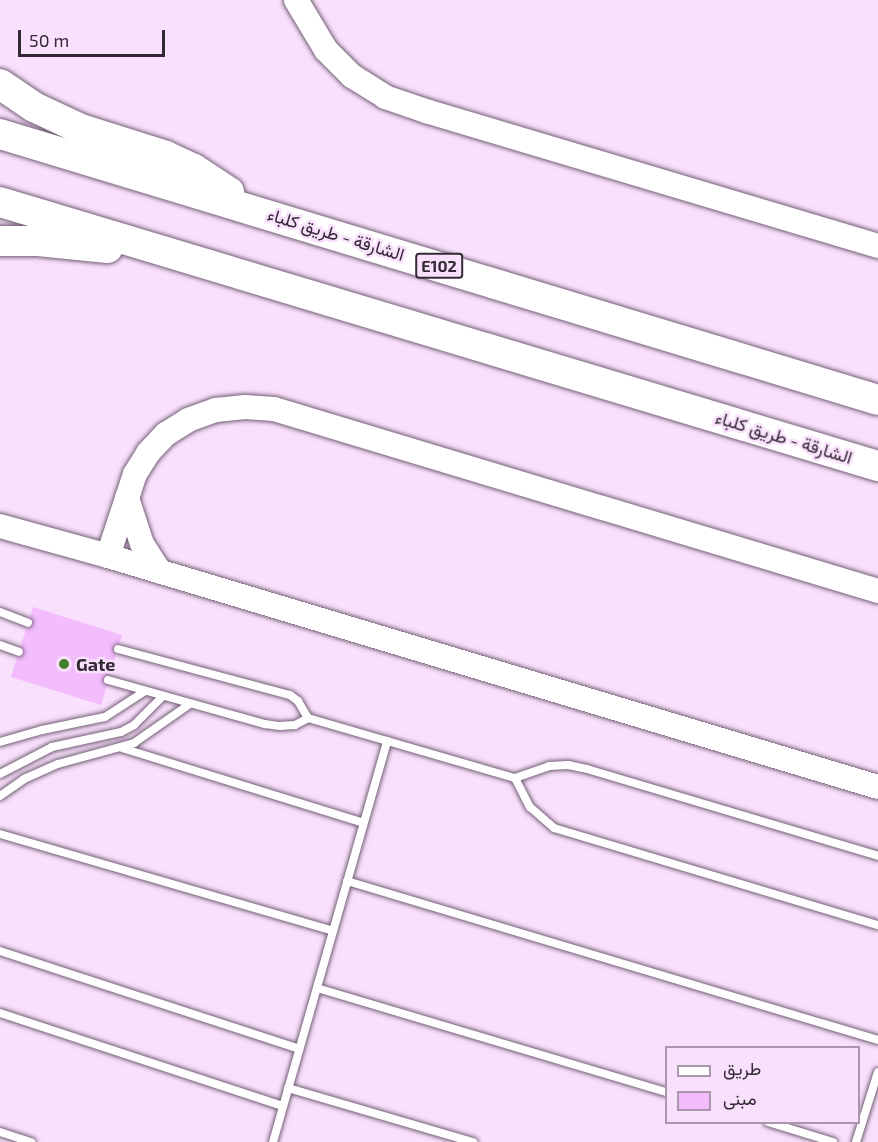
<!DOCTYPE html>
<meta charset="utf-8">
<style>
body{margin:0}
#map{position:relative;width:878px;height:1142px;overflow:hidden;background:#f9e0fc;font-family:"Exo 2",Vazirmatn,sans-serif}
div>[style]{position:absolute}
.building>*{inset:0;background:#f3bcfd}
.roads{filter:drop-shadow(0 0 2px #745f77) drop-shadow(0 0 2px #745f77)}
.lane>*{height:8px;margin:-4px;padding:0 4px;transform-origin:4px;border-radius:4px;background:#fff}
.secondary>*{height:24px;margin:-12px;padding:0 12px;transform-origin:12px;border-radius:12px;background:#fff}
.highway>*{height:30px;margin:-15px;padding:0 15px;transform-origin:15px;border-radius:15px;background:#fff}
.dots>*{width:16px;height:16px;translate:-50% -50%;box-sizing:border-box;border:3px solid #f9e0fc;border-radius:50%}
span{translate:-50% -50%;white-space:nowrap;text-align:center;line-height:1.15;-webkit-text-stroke:5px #f9e0fc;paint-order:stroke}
.shield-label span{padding:2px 4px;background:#f9e0fc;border:2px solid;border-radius:4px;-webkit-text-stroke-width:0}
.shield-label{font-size:16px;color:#342a35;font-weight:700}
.street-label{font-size:18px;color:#342a35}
.poi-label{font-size:18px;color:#342a35;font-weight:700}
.left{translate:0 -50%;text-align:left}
.legend{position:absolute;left:665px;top:1046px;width:195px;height:78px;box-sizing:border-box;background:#f9e0fc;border:2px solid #aa97ac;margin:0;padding:8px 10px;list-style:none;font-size:18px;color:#342a35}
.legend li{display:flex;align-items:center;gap:12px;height:30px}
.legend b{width:30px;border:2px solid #aa97ac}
.scale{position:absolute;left:18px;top:30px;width:147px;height:27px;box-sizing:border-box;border:3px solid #342a35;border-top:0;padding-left:8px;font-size:18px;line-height:21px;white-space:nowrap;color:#342a35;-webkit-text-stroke:4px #f9e0fc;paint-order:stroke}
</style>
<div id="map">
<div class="building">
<i style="clip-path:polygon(33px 607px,122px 635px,101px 705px,11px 677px)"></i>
</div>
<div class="roads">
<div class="lane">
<i style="left:0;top:612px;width:30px;rotate:21deg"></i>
<i style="left:0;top:645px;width:20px;rotate:20deg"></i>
<i style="left:118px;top:649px;width:178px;rotate:15deg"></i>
<i style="left:290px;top:695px;width:10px;rotate:37deg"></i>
<i style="left:298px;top:701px;width:20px;rotate:60deg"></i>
<i style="left:108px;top:680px;width:163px;rotate:15.7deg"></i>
<i style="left:265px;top:724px;width:15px;rotate:8deg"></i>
<i style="left:280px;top:726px;width:15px;rotate:-4deg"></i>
<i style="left:295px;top:725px;width:15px;rotate:-28deg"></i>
<i style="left:308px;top:718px;width:216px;rotate:16.2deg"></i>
<i style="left:515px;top:778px;width:36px;rotate:-19deg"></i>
<i style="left:549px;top:766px;width:19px;rotate:-3deg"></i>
<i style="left:568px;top:765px;width:19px;rotate:12deg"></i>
<i style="left:587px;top:769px;width:304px;rotate:16.6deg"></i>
<i style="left:0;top:742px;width:44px;rotate:-15.9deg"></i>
<i style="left:42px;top:730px;width:64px;rotate:-11.7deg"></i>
<i style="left:105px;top:717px;width:48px;rotate:-33deg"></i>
<i style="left:122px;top:748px;width:253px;rotate:17.2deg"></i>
<i style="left:0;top:774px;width:59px;rotate:-27.4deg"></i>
<i style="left:52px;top:747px;width:71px;rotate:-12.3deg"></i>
<i style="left:121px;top:732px;width:15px;rotate:-28deg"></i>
<i style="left:134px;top:725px;width:41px;rotate:-45deg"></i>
<i style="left:515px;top:778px;width:33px;rotate:63deg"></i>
<i style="left:530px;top:807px;width:32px;rotate:41deg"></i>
<i style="left:554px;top:828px;width:338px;rotate:16.7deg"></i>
<i style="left:0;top:796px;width:29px;rotate:-35deg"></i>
<i style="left:24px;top:779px;width:37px;rotate:-24deg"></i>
<i style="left:58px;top:764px;width:79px;rotate:-15.4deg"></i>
<i style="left:134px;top:743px;width:68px;rotate:-34.9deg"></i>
<i style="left:0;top:834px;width:347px;rotate:16.2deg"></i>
<i style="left:347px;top:881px;width:554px;rotate:16.67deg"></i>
<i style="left:0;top:951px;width:315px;rotate:18.1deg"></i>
<i style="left:317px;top:988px;width:364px;rotate:16.6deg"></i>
<i style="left:0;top:1013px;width:298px;rotate:18.2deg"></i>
<i style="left:288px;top:1088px;width:193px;rotate:16.3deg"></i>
<i style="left:768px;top:1122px;width:68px;rotate:17.1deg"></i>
<i style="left:0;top:1132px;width:33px;rotate:18deg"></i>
<i style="left:273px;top:1142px;width:417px;rotate:-74.1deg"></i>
<i style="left:856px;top:1142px;width:73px;rotate:-72.6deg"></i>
</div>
<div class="secondary">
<i style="left:296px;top:0;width:58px;rotate:59deg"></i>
<i style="left:326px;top:50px;width:37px;rotate:45deg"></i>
<i style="left:352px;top:76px;width:39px;rotate:32deg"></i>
<i style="left:385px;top:97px;width:46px;rotate:18.8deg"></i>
<i style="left:429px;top:112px;width:469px;rotate:16.6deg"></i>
<i style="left:127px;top:498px;width:48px;rotate:71.9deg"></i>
<i style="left:142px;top:544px;width:33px;rotate:57deg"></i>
<i style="left:0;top:526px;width:112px;rotate:15.5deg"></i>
<i style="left:108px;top:556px;width:804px;rotate:16.7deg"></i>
<i style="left:108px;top:556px;width:86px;rotate:-71.8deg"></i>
<i style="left:135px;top:474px;width:25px;rotate:-58deg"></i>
<i style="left:148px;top:453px;width:26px;rotate:-47deg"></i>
<i style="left:166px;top:434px;width:26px;rotate:-32deg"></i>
<i style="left:188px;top:420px;width:30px;rotate:-20deg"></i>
<i style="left:216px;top:410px;width:29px;rotate:-6deg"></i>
<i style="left:245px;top:407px;width:29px;rotate:4deg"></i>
<i style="left:274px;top:409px;width:631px;rotate:16.77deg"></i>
</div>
<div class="highway">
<i style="left:0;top:84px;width:41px;rotate:34.1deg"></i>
<i style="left:34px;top:107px;width:52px;rotate:25.1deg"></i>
<i style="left:81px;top:129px;width:89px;rotate:17.6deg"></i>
<i style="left:166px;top:156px;width:31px;rotate:25deg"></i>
<i style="left:194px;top:169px;width:42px;rotate:33.3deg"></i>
<i style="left:0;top:134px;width:917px;rotate:16.85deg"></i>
<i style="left:0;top:202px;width:917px;rotate:16.74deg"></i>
<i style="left:0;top:241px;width:38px"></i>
<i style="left:38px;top:241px;width:70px;rotate:5.7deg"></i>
</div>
</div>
<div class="dots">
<i style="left:64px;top:664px;background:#3f8123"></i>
</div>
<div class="shield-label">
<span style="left:439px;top:266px">E102</span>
</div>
<div class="street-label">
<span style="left:336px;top:234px;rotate:17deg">الشارقة - طريق كلباء</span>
<span style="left:784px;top:437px;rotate:17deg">الشارقة - طريق كلباء</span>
</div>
<div class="poi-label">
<span class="left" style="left:76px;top:664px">Gate</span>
</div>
<ul class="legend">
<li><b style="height:8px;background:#fff"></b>طريق</li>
<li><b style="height:16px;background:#f3bcfd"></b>مبنى</li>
</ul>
<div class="scale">50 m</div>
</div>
